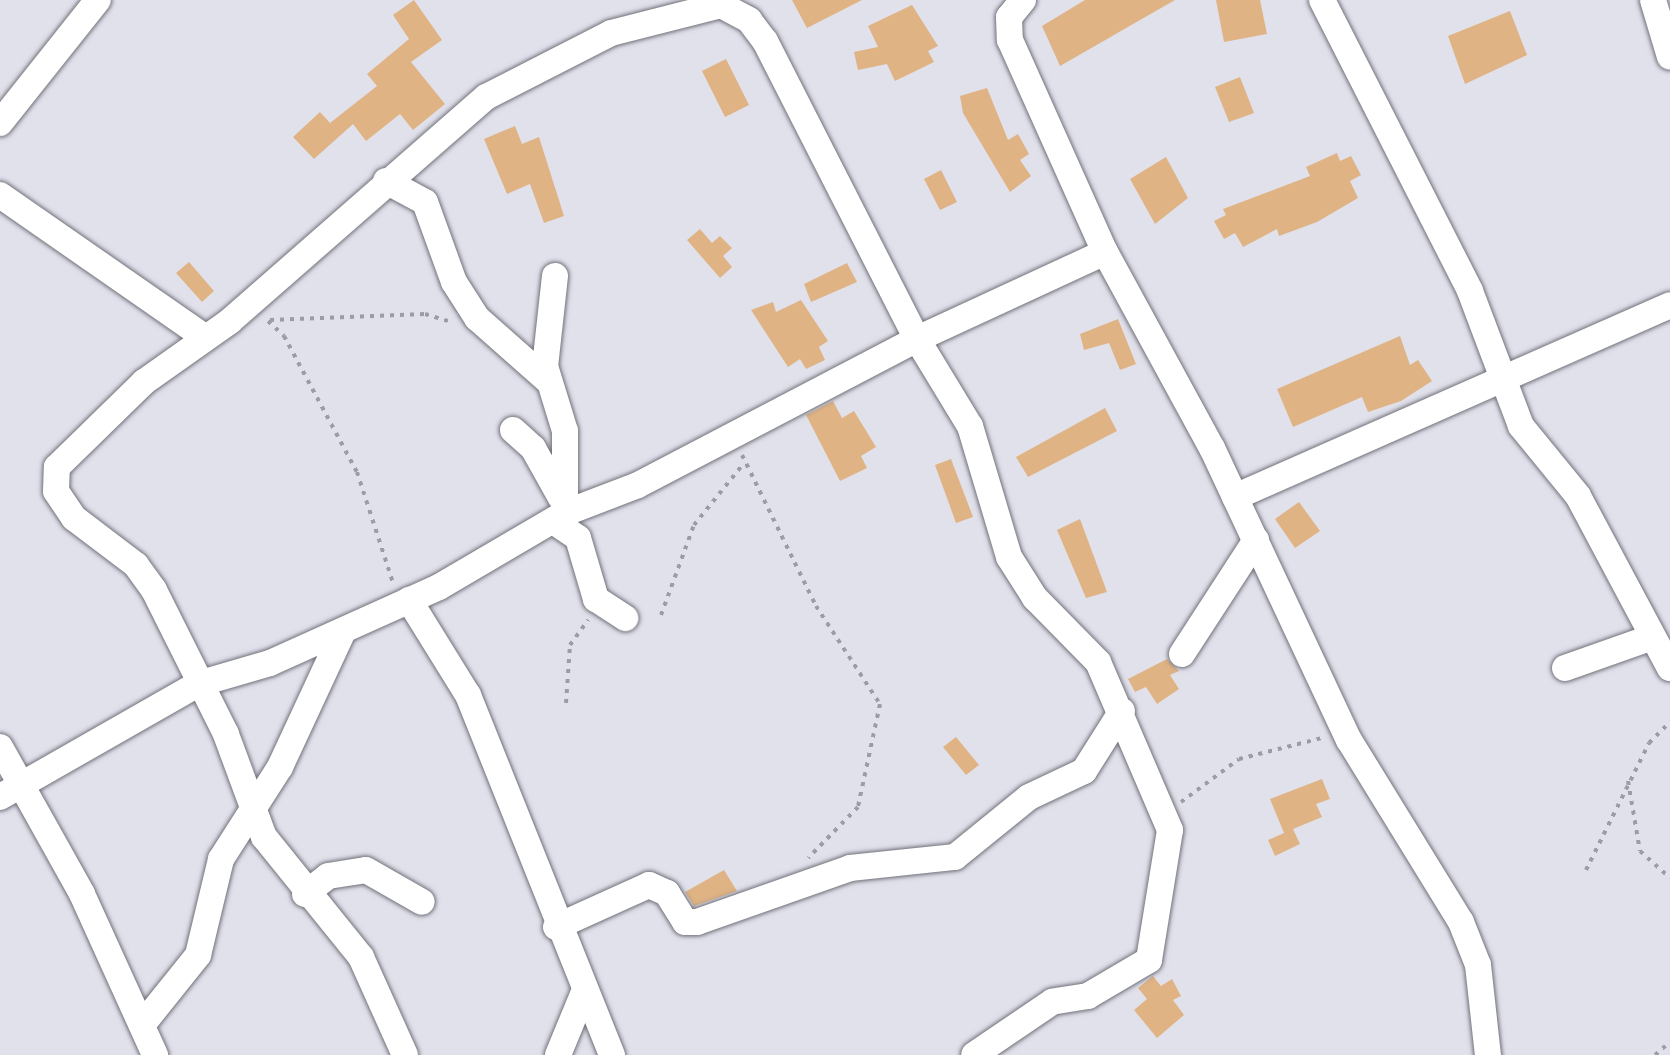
<!DOCTYPE html>
<style>
body{margin:0}
#map{position:relative;width:1670px;height:1055px;overflow:hidden;background:#e1e1ec;font-family:"Alegreya Sans",sans-serif}
div>[style]{position:absolute}
.building>*{inset:0;background:#dfb384}
.path>*{height:4px;margin-top:-2px;transform-origin:0;background:repeating-linear-gradient(90deg,#9c9ca4 0 4px,transparent 0 10px)}
.roads{filter:drop-shadow(0 0 2px #71717a) drop-shadow(0 0 2px #71717a)}
.minor>*{height:26px;margin:-13px;padding:0 13px;transform-origin:13px;border-radius:13px;background:#fff}
span{translate:-50% -50%;white-space:nowrap;text-align:center;line-height:1.15;-webkit-text-stroke:6px #e1e1ec;paint-order:stroke}
</style>
<div id="map">
<div class="building">
<i style="clip-path:polygon(414px 0,442px 40px,411px 62px,445px 104px,413px 130px,400px 114px,366px 141px,353px 124px,314px 159px,293px 137px,320px 112px,330px 123px,377px 86px,367px 74px,409px 39px,393px 15px)"></i>
<i style="clip-path:polygon(792px 0,862px 0,807px 28px)"></i>
<i style="clip-path:polygon(1085px 0,1175px 0,1060px 66px,1042px 26px)"></i>
<i style="clip-path:polygon(1216px 0,1260px 0,1267px 34px,1224px 42px)"></i>
<i style="clip-path:polygon(912px 5px,938px 46px,928px 51px,934px 62px,895px 81px,887px 64px,858px 70px,854px 52px,878px 47px,868px 26px)"></i>
<i style="clip-path:polygon(1510px 11px,1527px 55px,1465px 84px,1448px 36px)"></i>
<i style="clip-path:polygon(726px 59px,749px 105px,725px 117px,702px 71px)"></i>
<i style="clip-path:polygon(1240px 77px,1254px 113px,1229px 122px,1215px 87px)"></i>
<i style="clip-path:polygon(987px 88px,1008px 140px,1018px 134px,1029px 154px,1020px 160px,1031px 176px,1010px 192px,963px 113px,960px 96px)"></i>
<i style="clip-path:polygon(515px 126px,522px 144px,539px 137px,564px 216px,544px 223px,530px 184px,507px 194px,484px 139px)"></i>
<i style="clip-path:polygon(1337px 153px,1340px 161px,1351px 156px,1361px 175px,1350px 181px,1358px 198px,1317px 222px,1279px 236px,1277px 229px,1243px 247px,1235px 233px,1224px 239px,1214px 221px,1226px 215px,1223px 209px,1310px 176px,1306px 167px)"></i>
<i style="clip-path:polygon(1166px 157px,1188px 198px,1155px 224px,1130px 179px)"></i>
<i style="clip-path:polygon(941px 170px,957px 202px,940px 210px,924px 179px)"></i>
<i style="clip-path:polygon(700px 229px,712px 243px,720px 236px,732px 248px,723px 256px,732px 267px,720px 278px,687px 240px)"></i>
<i style="clip-path:polygon(189px 262px,214px 291px,202px 302px,176px 273px)"></i>
<i style="clip-path:polygon(847px 263px,857px 282px,811px 302px,804px 284px)"></i>
<i style="clip-path:polygon(801px 300px,828px 341px,819px 347px,825px 360px,806px 369px,800px 359px,788px 367px,751px 310px,773px 302px,776px 312px)"></i>
<i style="clip-path:polygon(1118px 319px,1136px 364px,1120px 370px,1109px 343px,1084px 350px,1080px 334px)"></i>
<i style="clip-path:polygon(1400px 336px,1410px 365px,1418px 360px,1432px 381px,1401px 401px,1368px 412px,1362px 397px,1293px 427px,1277px 389px)"></i>
<i style="clip-path:polygon(833px 401px,842px 418px,854px 411px,876px 447px,861px 456px,867px 468px,840px 481px,806px 415px)"></i>
<i style="clip-path:polygon(1105px 408px,1117px 431px,1028px 477px,1016px 457px)"></i>
<i style="clip-path:polygon(951px 459px,973px 517px,956px 523px,935px 465px)"></i>
<i style="clip-path:polygon(1299px 502px,1320px 531px,1295px 548px,1275px 519px)"></i>
<i style="clip-path:polygon(1080px 519px,1107px 592px,1086px 598px,1057px 530px)"></i>
<i style="clip-path:polygon(1167px 659px,1179px 671px,1170px 675px,1179px 689px,1157px 704px,1146px 687px,1135px 692px,1128px 679px)"></i>
<i style="clip-path:polygon(956px 737px,979px 765px,966px 775px,943px 747px)"></i>
<i style="clip-path:polygon(1322px 779px,1330px 799px,1316px 804px,1322px 817px,1293px 829px,1300px 844px,1275px 856px,1268px 840px,1284px 833px,1270px 799px)"></i>
<i style="clip-path:polygon(724px 870px,737px 891px,694px 906px,685px 892px)"></i>
<i style="clip-path:polygon(1153px 976px,1161px 986px,1172px 979px,1181px 996px,1173px 1000px,1184px 1015px,1157px 1038px,1134px 1010px,1147px 999px,1138px 988px)"></i>
</div>
<div class="path">
<i style="left:270px;top:320px;width:155px;rotate:-2.2deg"></i>
<i style="left:425px;top:314px;width:27px;rotate:17deg"></i>
<i style="left:268px;top:321px;width:22px;rotate:43deg"></i>
<i style="left:284px;top:336px;width:154px;rotate:61.8deg"></i>
<i style="left:357px;top:472px;width:117px;rotate:72deg"></i>
<i style="left:742px;top:455px;width:168px;rotate:63.9deg"></i>
<i style="left:816px;top:606px;width:117px;rotate:56.9deg"></i>
<i style="left:880px;top:704px;width:105px;rotate:102.1deg"></i>
<i style="left:858px;top:807px;width:71px;rotate:134.4deg"></i>
<i style="left:661px;top:615px;width:96px;rotate:-69.9deg"></i>
<i style="left:694px;top:525px;width:80px;rotate:-51.1deg"></i>
<i style="left:566px;top:703px;width:58px;rotate:-86.1deg"></i>
<i style="left:570px;top:645px;width:31px;rotate:-54deg"></i>
<i style="left:1628px;top:781px;width:71px;rotate:80.3deg"></i>
<i style="left:1640px;top:851px;width:40px;rotate:42deg"></i>
<i style="left:1181px;top:802px;width:72px;rotate:-36.6deg"></i>
<i style="left:1239px;top:759px;width:86px;rotate:-14.2deg"></i>
<i style="left:1586px;top:870px;width:142px;rotate:-63.6deg"></i>
<i style="left:1649px;top:743px;width:30px;rotate:-45deg"></i>
<i style="left:1655px;top:1055px;width:20px;rotate:-41deg"></i>
</div>
<div class="roads">
<div class="minor">
<i style="left:1023px;top:0;width:22px;rotate:129deg"></i>
<i style="left:1009px;top:17px;width:23px;rotate:88deg"></i>
<i style="left:1010px;top:40px;width:232px;rotate:65.9deg"></i>
<i style="left:1105px;top:252px;width:223px;rotate:61.4deg"></i>
<i style="left:1212px;top:448px;width:323px;rotate:64.9deg"></i>
<i style="left:1349px;top:740px;width:214px;rotate:58.4deg"></i>
<i style="left:1461px;top:922px;width:46px;rotate:68.4deg"></i>
<i style="left:1478px;top:965px;width:91px;rotate:83.7deg"></i>
<i style="left:1322px;top:0;width:326px;rotate:63deg"></i>
<i style="left:1470px;top:291px;width:144px;rotate:69.3deg"></i>
<i style="left:1521px;top:426px;width:90px;rotate:50.8deg"></i>
<i style="left:1578px;top:496px;width:195px;rotate:61.9deg"></i>
<i style="left:1653px;top:0;width:59px;rotate:73.4deg"></i>
<i style="left:0;top:123px;width:157px;rotate:-51.5deg"></i>
<i style="left:386px;top:181px;width:44px;rotate:28.3deg"></i>
<i style="left:425px;top:202px;width:85px;rotate:70.1deg"></i>
<i style="left:454px;top:282px;width:43px;rotate:57.4deg"></i>
<i style="left:477px;top:318px;width:94px;rotate:41.5deg"></i>
<i style="left:0;top:195px;width:249px;rotate:34.8deg"></i>
<i style="left:555px;top:276px;width:91px;rotate:96.3deg"></i>
<i style="left:545px;top:366px;width:68px;rotate:72.9deg"></i>
<i style="left:565px;top:431px;width:82px;rotate:90deg"></i>
<i style="left:513px;top:430px;width:27px;rotate:42deg"></i>
<i style="left:533px;top:448px;width:57px;rotate:60.8deg"></i>
<i style="left:1235px;top:497px;width:475px;rotate:-23.8deg"></i>
<i style="left:553px;top:521px;width:30px;rotate:34deg"></i>
<i style="left:578px;top:538px;width:64px;rotate:73.6deg"></i>
<i style="left:596px;top:599px;width:35px;rotate:33deg"></i>
<i style="left:409px;top:600px;width:112px;rotate:58.2deg"></i>
<i style="left:468px;top:695px;width:388px;rotate:68.2deg"></i>
<i style="left:1182px;top:654px;width:136px;rotate:-57deg"></i>
<i style="left:1565px;top:668px;width:90px;rotate:-19.4deg"></i>
<i style="left:0;top:747px;width:168px;rotate:60.8deg"></i>
<i style="left:82px;top:894px;width:177px;rotate:65.6deg"></i>
<i style="left:0;top:797px;width:228px;rotate:-29.7deg"></i>
<i style="left:198px;top:684px;width:75px;rotate:-16.3deg"></i>
<i style="left:270px;top:663px;width:185px;rotate:-24.2deg"></i>
<i style="left:439px;top:587px;width:146px;rotate:-30.4deg"></i>
<i style="left:565px;top:513px;width:78px;rotate:-21deg"></i>
<i style="left:638px;top:485px;width:315px;rotate:-27.6deg"></i>
<i style="left:917px;top:339px;width:207px;rotate:-24.8deg"></i>
<i style="left:305px;top:894px;width:29px;rotate:-38deg"></i>
<i style="left:328px;top:876px;width:38px;rotate:-9deg"></i>
<i style="left:366px;top:870px;width:64px;rotate:29.7deg"></i>
<i style="left:556px;top:927px;width:102px;rotate:-24.3deg"></i>
<i style="left:649px;top:885px;width:20px;rotate:24deg"></i>
<i style="left:667px;top:893px;width:34px;rotate:58deg"></i>
<i style="left:685px;top:922px;width:12px"></i>
<i style="left:697px;top:922px;width:162px;rotate:-19.4deg"></i>
<i style="left:850px;top:868px;width:106px;rotate:-6deg"></i>
<i style="left:955px;top:857px;width:95px;rotate:-39deg"></i>
<i style="left:1029px;top:797px;width:61px;rotate:-25.3deg"></i>
<i style="left:1084px;top:771px;width:71px;rotate:-57.7deg"></i>
<i style="left:142px;top:1025px;width:90px;rotate:-51.3deg"></i>
<i style="left:198px;top:955px;width:99px;rotate:-76.5deg"></i>
<i style="left:221px;top:859px;width:109px;rotate:-57.3deg"></i>
<i style="left:280px;top:767px;width:150px;rotate:-65.1deg"></i>
<i style="left:405px;top:1055px;width:107px;rotate:-114.2deg"></i>
<i style="left:361px;top:957px;width:154px;rotate:-128.9deg"></i>
<i style="left:264px;top:837px;width:110px;rotate:-110.3deg"></i>
<i style="left:226px;top:734px;width:161px;rotate:-116.6deg"></i>
<i style="left:154px;top:590px;width:31px;rotate:-126deg"></i>
<i style="left:136px;top:565px;width:78px;rotate:-142.8deg"></i>
<i style="left:74px;top:518px;width:32px;rotate:-124deg"></i>
<i style="left:56px;top:491px;width:24px;rotate:-88deg"></i>
<i style="left:57px;top:467px;width:122px;rotate:-44.3deg"></i>
<i style="left:144px;top:382px;width:105px;rotate:-35.3deg"></i>
<i style="left:230px;top:321px;width:340px;rotate:-41.2deg"></i>
<i style="left:486px;top:97px;width:140px;rotate:-27.1deg"></i>
<i style="left:611px;top:33px;width:114px;rotate:-14.3deg"></i>
<i style="left:721px;top:5px;width:32px;rotate:28deg"></i>
<i style="left:749px;top:20px;width:26px;rotate:53deg"></i>
<i style="left:765px;top:41px;width:335px;rotate:63deg"></i>
<i style="left:917px;top:339px;width:102px;rotate:58.7deg"></i>
<i style="left:970px;top:426px;width:137px;rotate:73.4deg"></i>
<i style="left:1009px;top:557px;width:49px;rotate:57.6deg"></i>
<i style="left:1035px;top:598px;width:90px;rotate:45.5deg"></i>
<i style="left:1098px;top:662px;width:183px;rotate:66.8deg"></i>
<i style="left:1170px;top:830px;width:132px;rotate:99.2deg"></i>
<i style="left:1149px;top:960px;width:71px;rotate:149.5deg"></i>
<i style="left:1088px;top:996px;width:36px;rotate:171deg"></i>
<i style="left:1052px;top:1002px;width:94px;rotate:145.8deg"></i>
<i style="left:558px;top:1055px;width:68px;rotate:-67.6deg"></i>
</div>
</div>
</div>
